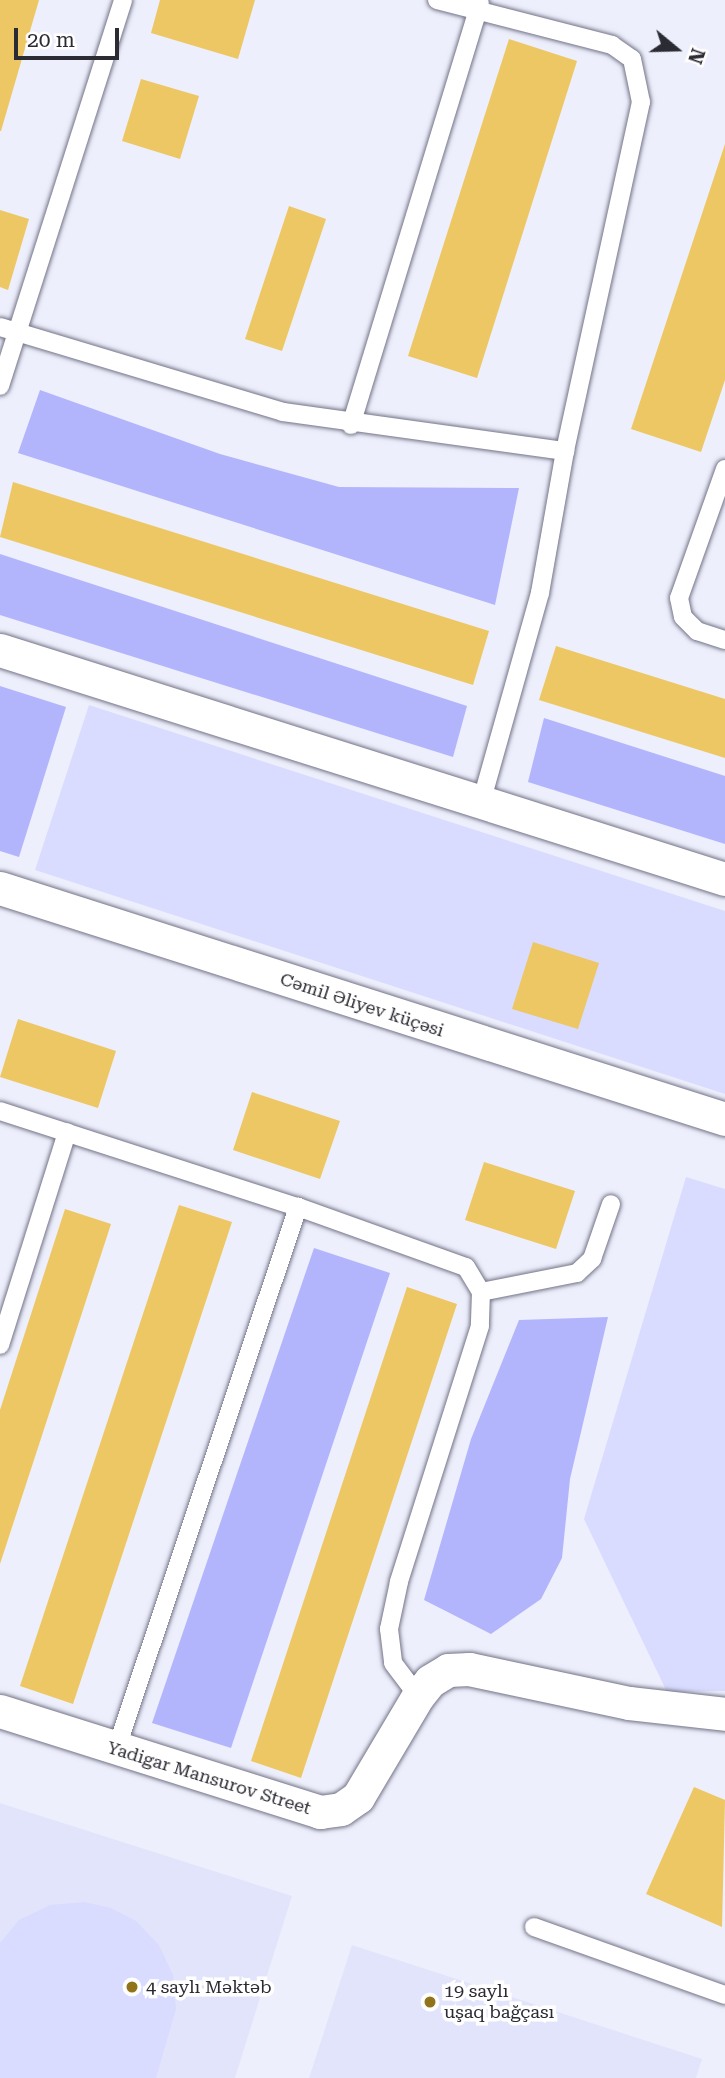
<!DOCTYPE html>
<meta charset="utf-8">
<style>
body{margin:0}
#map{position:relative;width:725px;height:2078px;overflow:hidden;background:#eeeffc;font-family:"Roboto Serif",serif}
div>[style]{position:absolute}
.built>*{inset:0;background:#e2e4fb}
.green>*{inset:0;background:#d9dcfe}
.forest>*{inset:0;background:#b2b5fc}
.building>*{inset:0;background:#edc763}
.roads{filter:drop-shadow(0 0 2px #727387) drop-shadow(0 0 2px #727387)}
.lane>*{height:18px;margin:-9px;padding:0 9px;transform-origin:9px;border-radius:9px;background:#fff}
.street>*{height:33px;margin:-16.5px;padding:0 16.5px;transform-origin:16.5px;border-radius:16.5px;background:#fff}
.dots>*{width:19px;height:19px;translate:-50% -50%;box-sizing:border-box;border:4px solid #fff;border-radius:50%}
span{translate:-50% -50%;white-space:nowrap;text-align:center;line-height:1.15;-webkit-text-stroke:7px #fff;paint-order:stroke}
.street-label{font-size:18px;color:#2b2b34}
.poi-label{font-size:18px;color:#2b2b34}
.left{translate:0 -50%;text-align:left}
.north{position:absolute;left:641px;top:14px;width:70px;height:70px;-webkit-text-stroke:5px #fff;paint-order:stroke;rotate:109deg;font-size:19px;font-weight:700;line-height:28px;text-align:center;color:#2b2b34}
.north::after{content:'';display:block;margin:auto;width:24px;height:32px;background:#2b2b34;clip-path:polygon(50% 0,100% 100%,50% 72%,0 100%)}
.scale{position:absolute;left:14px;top:28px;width:105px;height:32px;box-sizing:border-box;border:4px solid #2b2b34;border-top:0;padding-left:9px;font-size:21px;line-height:24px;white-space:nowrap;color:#2b2b34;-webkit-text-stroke:5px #fff;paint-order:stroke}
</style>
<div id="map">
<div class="built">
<i style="clip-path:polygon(0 1803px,292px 1896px,235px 2078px,0 2078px)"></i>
<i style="clip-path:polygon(352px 1945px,702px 2059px,696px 2078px,309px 2078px)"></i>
</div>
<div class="green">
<i style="clip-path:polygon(89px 705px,725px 911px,725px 1094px,35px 870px)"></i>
<i style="clip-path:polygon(686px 1177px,725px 1189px,725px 1691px,667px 1692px,584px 1519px)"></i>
<i style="clip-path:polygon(84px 1902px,111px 1908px,136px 1921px,159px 1945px,173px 1975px,176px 2009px,156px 2078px,0 2078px,0 1943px,19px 1920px,50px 1905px)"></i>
</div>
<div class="forest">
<i style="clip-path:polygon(40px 390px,220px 454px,339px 487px,519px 488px,495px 605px,18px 453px)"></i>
<i style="clip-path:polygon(0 554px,467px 706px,453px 757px,0 615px)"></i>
<i style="clip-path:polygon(0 686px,66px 707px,19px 857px,0 851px)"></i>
<i style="clip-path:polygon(544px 718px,725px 776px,725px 844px,528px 782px)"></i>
<i style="clip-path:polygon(314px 1248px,390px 1273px,231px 1748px,152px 1723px)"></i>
<i style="clip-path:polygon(608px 1317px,570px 1479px,562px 1558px,541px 1599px,491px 1634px,424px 1600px,471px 1439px,519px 1320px)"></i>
</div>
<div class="building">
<i style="clip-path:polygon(0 0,39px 0,1px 131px,0 131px)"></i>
<i style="clip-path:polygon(160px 0,255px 0,238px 59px,151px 33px)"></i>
<i style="clip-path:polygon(509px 39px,577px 61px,477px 378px,408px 356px)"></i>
<i style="clip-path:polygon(141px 79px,199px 96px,180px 159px,122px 141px)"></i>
<i style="clip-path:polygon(725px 144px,725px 380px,701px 452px,631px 429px)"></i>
<i style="clip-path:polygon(289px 206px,326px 219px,282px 351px,245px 339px)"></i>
<i style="clip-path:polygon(0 210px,29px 219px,8px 290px,0 287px)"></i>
<i style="clip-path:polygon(13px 482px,489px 631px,473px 685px,0 537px)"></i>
<i style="clip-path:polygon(556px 646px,725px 699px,725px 758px,539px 700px)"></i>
<i style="clip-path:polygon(533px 942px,599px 963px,578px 1029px,512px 1009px)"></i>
<i style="clip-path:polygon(18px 1019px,116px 1051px,98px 1108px,0 1077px)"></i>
<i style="clip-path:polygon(252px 1092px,340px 1121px,320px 1179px,233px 1150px)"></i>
<i style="clip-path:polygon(484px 1162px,575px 1191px,556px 1249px,465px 1220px)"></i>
<i style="clip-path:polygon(179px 1205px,232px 1222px,73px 1704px,20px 1686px)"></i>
<i style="clip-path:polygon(65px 1209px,111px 1224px,0 1564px,0 1410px)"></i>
<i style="clip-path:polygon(407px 1287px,457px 1304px,301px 1778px,251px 1761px)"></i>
<i style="clip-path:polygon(694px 1787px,725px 1800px,722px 1927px,646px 1894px)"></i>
</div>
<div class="roads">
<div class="lane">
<i style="left:437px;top:0;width:181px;rotate:14.4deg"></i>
<i style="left:612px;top:45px;width:24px;rotate:35deg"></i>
<i style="left:632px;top:59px;width:44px;rotate:78.2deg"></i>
<i style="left:641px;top:102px;width:357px;rotate:102.3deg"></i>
<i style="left:565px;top:451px;width:144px;rotate:100deg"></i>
<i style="left:540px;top:593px;width:215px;rotate:105.7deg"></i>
<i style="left:0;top:327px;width:295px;rotate:16.7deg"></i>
<i style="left:283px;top:412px;width:285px;rotate:7.9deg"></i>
<i style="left:0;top:386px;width:405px;rotate:-72.3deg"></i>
<i style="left:351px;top:425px;width:441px;rotate:-73deg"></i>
<i style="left:725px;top:469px;width:137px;rotate:109.6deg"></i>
<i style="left:679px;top:598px;width:19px;rotate:78deg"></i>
<i style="left:683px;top:617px;width:20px;rotate:45deg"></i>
<i style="left:697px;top:631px;width:29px;rotate:18deg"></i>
<i style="left:0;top:1111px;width:313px;rotate:17.9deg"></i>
<i style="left:298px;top:1207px;width:178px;rotate:19.7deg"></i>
<i style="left:466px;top:1267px;width:29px;rotate:59deg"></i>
<i style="left:481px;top:1292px;width:34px;rotate:92deg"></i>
<i style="left:480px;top:1326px;width:269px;rotate:107.6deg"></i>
<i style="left:399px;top:1582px;width:48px;rotate:102deg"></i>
<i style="left:389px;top:1629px;width:34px;rotate:83deg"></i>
<i style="left:393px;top:1663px;width:41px;rotate:52.9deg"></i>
<i style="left:481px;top:1292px;width:98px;rotate:-11.2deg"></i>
<i style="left:577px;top:1273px;width:21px;rotate:-43deg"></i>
<i style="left:592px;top:1259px;width:58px;rotate:-70.9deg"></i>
<i style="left:0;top:1345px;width:223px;rotate:-72.5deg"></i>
<i style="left:116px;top:1750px;width:573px;rotate:-71.47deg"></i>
<i style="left:534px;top:1927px;width:203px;rotate:19.6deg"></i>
</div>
<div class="street">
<i style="left:0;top:650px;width:760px;rotate:17.53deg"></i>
<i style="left:0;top:888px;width:761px;rotate:17.67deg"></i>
<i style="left:0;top:1711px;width:336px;rotate:17.5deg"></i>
<i style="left:320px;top:1812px;width:21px;rotate:-8deg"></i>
<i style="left:341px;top:1809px;width:21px;rotate:-35deg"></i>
<i style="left:358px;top:1797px;width:117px;rotate:-59.3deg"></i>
<i style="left:418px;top:1696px;width:19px;rotate:-51deg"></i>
<i style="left:430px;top:1681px;width:21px;rotate:-31deg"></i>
<i style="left:448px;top:1670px;width:21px;rotate:-3deg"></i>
<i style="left:469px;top:1669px;width:164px;rotate:12deg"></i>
<i style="left:629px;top:1703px;width:97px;rotate:6.5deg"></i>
</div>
</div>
<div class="dots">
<i style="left:132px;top:1987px;background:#917319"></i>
<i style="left:430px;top:2002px;background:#917319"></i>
</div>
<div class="street-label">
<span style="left:362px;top:1005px;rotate:18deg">Cəmil Əliyev küçəsi</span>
<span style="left:209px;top:1778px;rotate:17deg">Yadigar Mansurov Street</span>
</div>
<div class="poi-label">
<span class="left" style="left:146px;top:1987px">4 saylı Məktəb</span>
<span class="left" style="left:444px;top:2002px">19 saylı<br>uşaq bağçası</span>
</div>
<div class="north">N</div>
<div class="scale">20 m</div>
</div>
